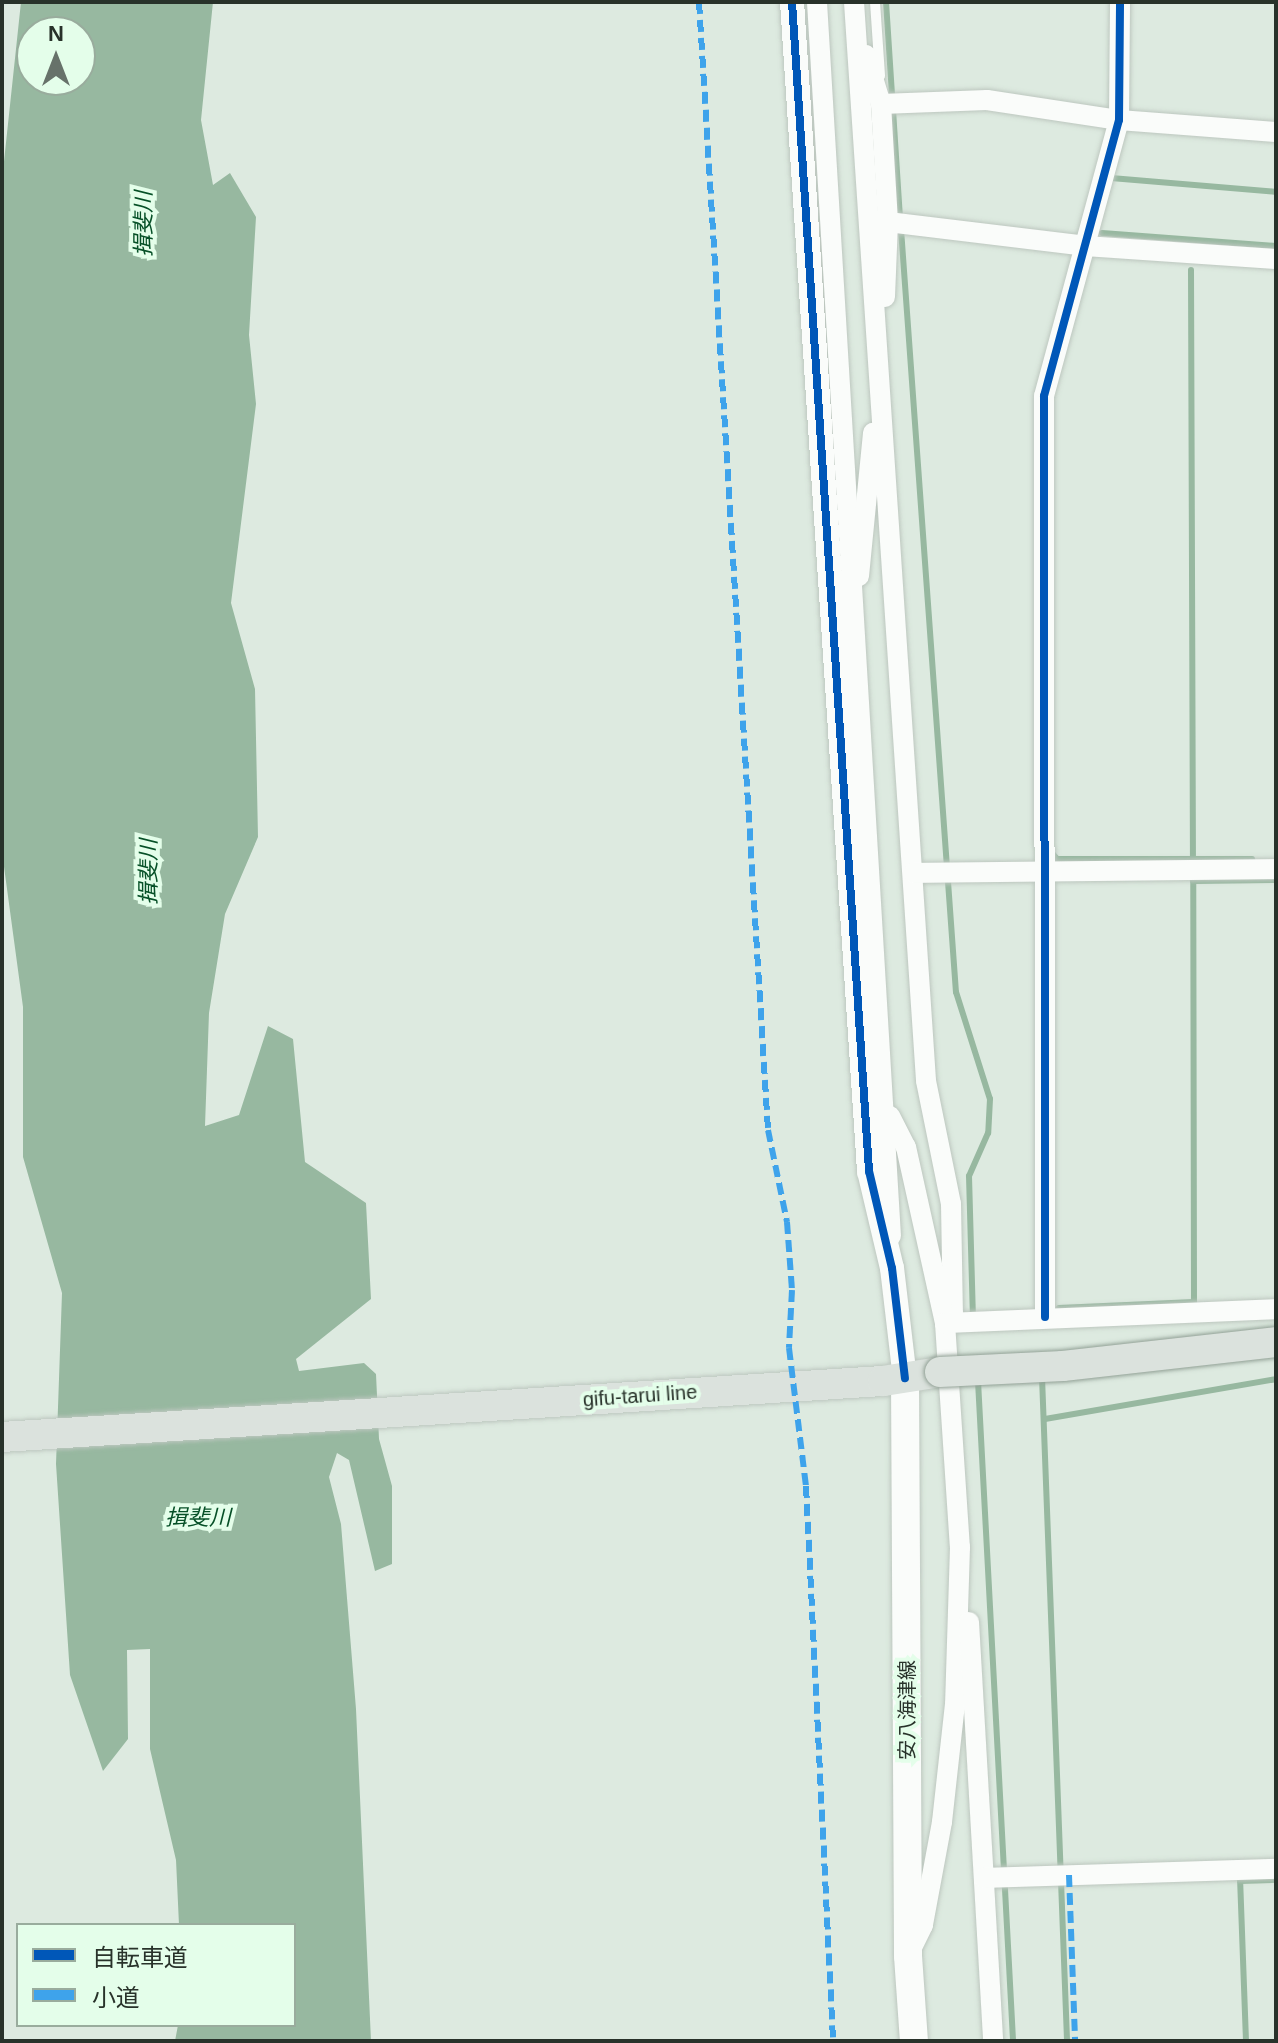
<!DOCTYPE html>
<meta charset="utf-8">
<style>
body{margin:0}
#map{position:relative;width:1278px;height:2043px;overflow:hidden;background:#ddeae0;font-family:Arial,"Noto Sans JP",sans-serif}
div>[style]{position:absolute}
.water>*{inset:0;background:#97b8a0}
.stream>*{height:6px;margin:-3px;padding:0 3px;transform-origin:3px;border-radius:3px;background:#97b8a0}
.roads{filter:drop-shadow(0 0 2px #bdc7bf) drop-shadow(0 0 2px #bdc7bf)}
.service>*{height:10px;margin:-5px;padding:0 5px;transform-origin:5px;border-radius:5px;background:#fafcfa}
.minor>*{height:20px;margin:-10px;padding:0 10px;transform-origin:10px;border-radius:10px;background:#fafcfa}
.tertiary>*{height:24px;margin:-12px;padding:0 12px;transform-origin:12px;border-radius:12px;background:#fafcfa}
.secondary>*{height:28px;margin:-14px;padding:0 14px;transform-origin:14px;border-radius:14px;background:#fafcfa}
.primary>*{height:30px;margin:-15px;padding:0 15px;transform-origin:15px;border-radius:15px;background:#dbe2dd}
.bridges{filter:drop-shadow(0 0 2px #92a196) drop-shadow(0 0 2px #92a196)}
.primary-bridge>*{height:30px;margin:-15px;padding:0 15px;transform-origin:15px;border-radius:15px;background:#dbe2dd}
.quiet>*{height:6px;margin-top:-3px;transform-origin:0;background:repeating-linear-gradient(90deg,#3ea3eb 0 12px,transparent 0 18px)}
.cycleway>*{height:8px;margin:-4px;padding:0 4px;transform-origin:4px;border-radius:4px;background:#0057b8}
span{translate:-50% -50%;white-space:nowrap;text-align:center;line-height:1.15;-webkit-text-stroke:8px #e4feea;paint-order:stroke}
.street-label{font-size:20px;color:#28322a}
.water-label{font-size:22px;color:#065027;font-style:italic}
.frame{position:absolute;inset:0;border:4px solid #28322a;pointer-events:none}
.legend{position:absolute;left:16px;top:1923px;width:280px;height:104px;box-sizing:border-box;background:#e4feea;border:2px solid #99ac9d;margin:0;padding:10px 14px;list-style:none;font-size:24px;color:#28322a}
.legend li{display:flex;align-items:center;gap:16px;height:40px}
.legend b{width:40px;border:2px solid #99ac9d}
.north{position:absolute;left:16px;top:16px;width:80px;height:80px;box-sizing:border-box;background:#e4feea;border:2px solid #99ac9d;border-radius:50%;rotate:0deg;font-size:22px;font-weight:700;line-height:32px;text-align:center;color:#28322a}
.north::after{content:'';display:block;margin:auto;width:28px;height:36px;background:#67726a;clip-path:polygon(50% 0,100% 100%,50% 72%,0 100%)}
</style>
<div id="map">
<div class="water">
<i style="clip-path:polygon(evenodd,21px 2px,213px 2px,201px 120px,213px 185px,230px 173px,256px 217px,249px 335px,256px 404px,231px 603px,255px 689px,258px 837px,225px 914px,209px 1013px,205px 1126px,239px 1115px,268px 1026px,293px 1039px,305px 1162px,366px 1203px,371px 1299px,296px 1359px,299px 1371px,364px 1363px,376px 1374px,379px 1439px,392px 1486px,392px 1564px,375px 1571px,349px 1460px,337px 1453px,329px 1477px,341px 1524px,356px 1709px,371px 2041px,175px 2041px,178px 2025px,294px 2025px,294px 1925px,179px 1925px,176px 1860px,150px 1749px,150px 1649px,127px 1650px,128px 1739px,103px 1771px,70px 1675px,56px 1464px,62px 1293px,23px 1157px,23px 1007px,2px 852px,2px 180px,21px 2px,32px 32px,80px 32px,80px 80px,32px 80px,32px 32px)"></i>
</div>
<div class="stream">
<i style="left:886px;top:2px;width:216px;rotate:86.3deg"></i>
<i style="left:1111px;top:178px;width:166px;rotate:4.8deg"></i>
<i style="left:901px;top:229px;width:765px;rotate:85.88deg"></i>
<i style="left:956px;top:992px;width:112px;rotate:72.4deg"></i>
<i style="left:990px;top:1099px;width:34px;rotate:93deg"></i>
<i style="left:988px;top:1133px;width:47px;rotate:113.8deg"></i>
<i style="left:969px;top:1176px;width:141px;rotate:88.4deg"></i>
<i style="left:1102px;top:233px;width:174px;rotate:4.3deg"></i>
<i style="left:1191px;top:270px;width:589px;rotate:89.81deg"></i>
<i style="left:1051px;top:852px;width:9px;rotate:49deg"></i>
<i style="left:1057px;top:859px;width:195px"></i>
<i style="left:1059px;top:1308px;width:135px;rotate:-2.5deg"></i>
<i style="left:1194px;top:1302px;width:421px;rotate:-90.1deg"></i>
<i style="left:1193px;top:881px;width:83px;rotate:-0.7deg"></i>
<i style="left:1042px;top:1377px;width:664px;rotate:87.84deg"></i>
<i style="left:978px;top:1381px;width:661px;rotate:86.96deg"></i>
<i style="left:1045px;top:1419px;width:234px;rotate:-9.8deg"></i>
<i style="left:1246px;top:2041px;width:160px;rotate:-92.1deg"></i>
<i style="left:1240px;top:1881px;width:36px;rotate:-2deg"></i>
</div>
<div class="roads">
<div class="service">
<i style="left:875px;top:2px;width:74px;rotate:86.1deg"></i>
</div>
<div class="minor">
<i style="left:817px;top:2px;width:1236px;rotate:86.57deg"></i>
<i style="left:854px;top:2px;width:1081px;rotate:86.18deg"></i>
<i style="left:926px;top:1081px;width:126px;rotate:78.5deg"></i>
<i style="left:951px;top:1204px;width:110px;rotate:89deg"></i>
<i style="left:953px;top:1314px;width:12px;rotate:132deg"></i>
<i style="left:866px;top:55px;width:51px;rotate:73deg"></i>
<i style="left:881px;top:104px;width:106px;rotate:-2.2deg"></i>
<i style="left:987px;top:100px;width:134px;rotate:8.6deg"></i>
<i style="left:1119px;top:120px;width:157px;rotate:4.4deg"></i>
<i style="left:881px;top:104px;width:118px;rotate:86.6deg"></i>
<i style="left:888px;top:222px;width:75px;rotate:92.3deg"></i>
<i style="left:888px;top:222px;width:198px;rotate:6.9deg"></i>
<i style="left:1085px;top:246px;width:191px;rotate:3.9deg"></i>
<i style="left:859px;top:576px;width:144px;rotate:-84.4deg"></i>
<i style="left:914px;top:873px;width:362px;rotate:-0.6deg"></i>
<i style="left:890px;top:1116px;width:35px;rotate:63deg"></i>
<i style="left:906px;top:1147px;width:180px;rotate:77.5deg"></i>
<i style="left:945px;top:1323px;width:225px;rotate:86.2deg"></i>
<i style="left:960px;top:1547px;width:157px;rotate:91.8deg"></i>
<i style="left:955px;top:1704px;width:119px;rotate:96.3deg"></i>
<i style="left:942px;top:1822px;width:105px;rotate:100.5deg"></i>
<i style="left:923px;top:1925px;width:28px;rotate:116deg"></i>
<i style="left:1045px;top:1317px;width:921px;rotate:-90.06deg"></i>
<i style="left:1044px;top:396px;width:286px;rotate:-74.8deg"></i>
<i style="left:1119px;top:120px;width:118px;rotate:-89.5deg"></i>
<i style="left:945px;top:1323px;width:331px;rotate:-2.4deg"></i>
<i style="left:969px;top:1622px;width:420px;rotate:86.7deg"></i>
<i style="left:984px;top:1878px;width:292px;rotate:-1.8deg"></i>
</div>
<div class="tertiary">
<i style="left:792px;top:2px;width:1172px;rotate:86.23deg"></i>
<i style="left:869px;top:1171px;width:100px;rotate:76.7deg"></i>
<i style="left:892px;top:1268px;width:111px;rotate:83.3deg"></i>
</div>
<div class="secondary">
<i style="left:905px;top:1378px;width:578px;rotate:89.7deg"></i>
<i style="left:908px;top:1956px;width:85px;rotate:86deg"></i>
</div>
<div class="primary">
<i style="left:2px;top:1437px;width:883px;rotate:-3.64deg"></i>
<i style="left:883px;top:1381px;width:58px;rotate:-9deg"></i>
</div>
</div>
<div class="bridges">
<div class="primary-bridge">
<i style="left:940px;top:1372px;width:123px;rotate:-2.8deg"></i>
<i style="left:1063px;top:1366px;width:214px;rotate:-6.4deg"></i>
</div>
</div>
<div class="quiet">
<i style="left:699px;top:2px;width:1130px;rotate:86.5deg"></i>
<i style="left:768px;top:1130px;width:94px;rotate:78.3deg"></i>
<i style="left:787px;top:1222px;width:68px;rotate:85.8deg"></i>
<i style="left:792px;top:1290px;width:58px;rotate:93deg"></i>
<i style="left:789px;top:1348px;width:139px;rotate:83deg"></i>
<i style="left:806px;top:1486px;width:556px;rotate:87.21deg"></i>
<i style="left:1069px;top:1875px;width:166px;rotate:87.9deg"></i>
</div>
<div class="cycleway">
<i style="left:792px;top:2px;width:1172px;rotate:86.23deg"></i>
<i style="left:869px;top:1171px;width:100px;rotate:76.7deg"></i>
<i style="left:892px;top:1268px;width:111px;rotate:83.3deg"></i>
<i style="left:1045px;top:1317px;width:921px;rotate:-90.06deg"></i>
<i style="left:1044px;top:396px;width:286px;rotate:-74.8deg"></i>
<i style="left:1119px;top:120px;width:118px;rotate:-89.5deg"></i>
</div>
<div class="street-label">
<span style="left:640px;top:1396px;rotate:-4deg">gifu-tarui line</span>
<span style="left:907px;top:1710px;rotate:-90deg">安八海津線</span>
</div>
<div class="water-label">
<span style="left:144px;top:224px;rotate:-90deg">揖斐川</span>
<span style="left:149px;top:872px;rotate:-90deg">揖斐川</span>
<span style="left:198px;top:1518px">揖斐川</span>
</div>
<div class="frame"></div>
<ul class="legend">
<li><b style="height:10px;background:#0057b8"></b>自転車道</li>
<li><b style="height:10px;background:#3ea3eb"></b>小道</li>
</ul>
<div class="north">N</div>
</div>
